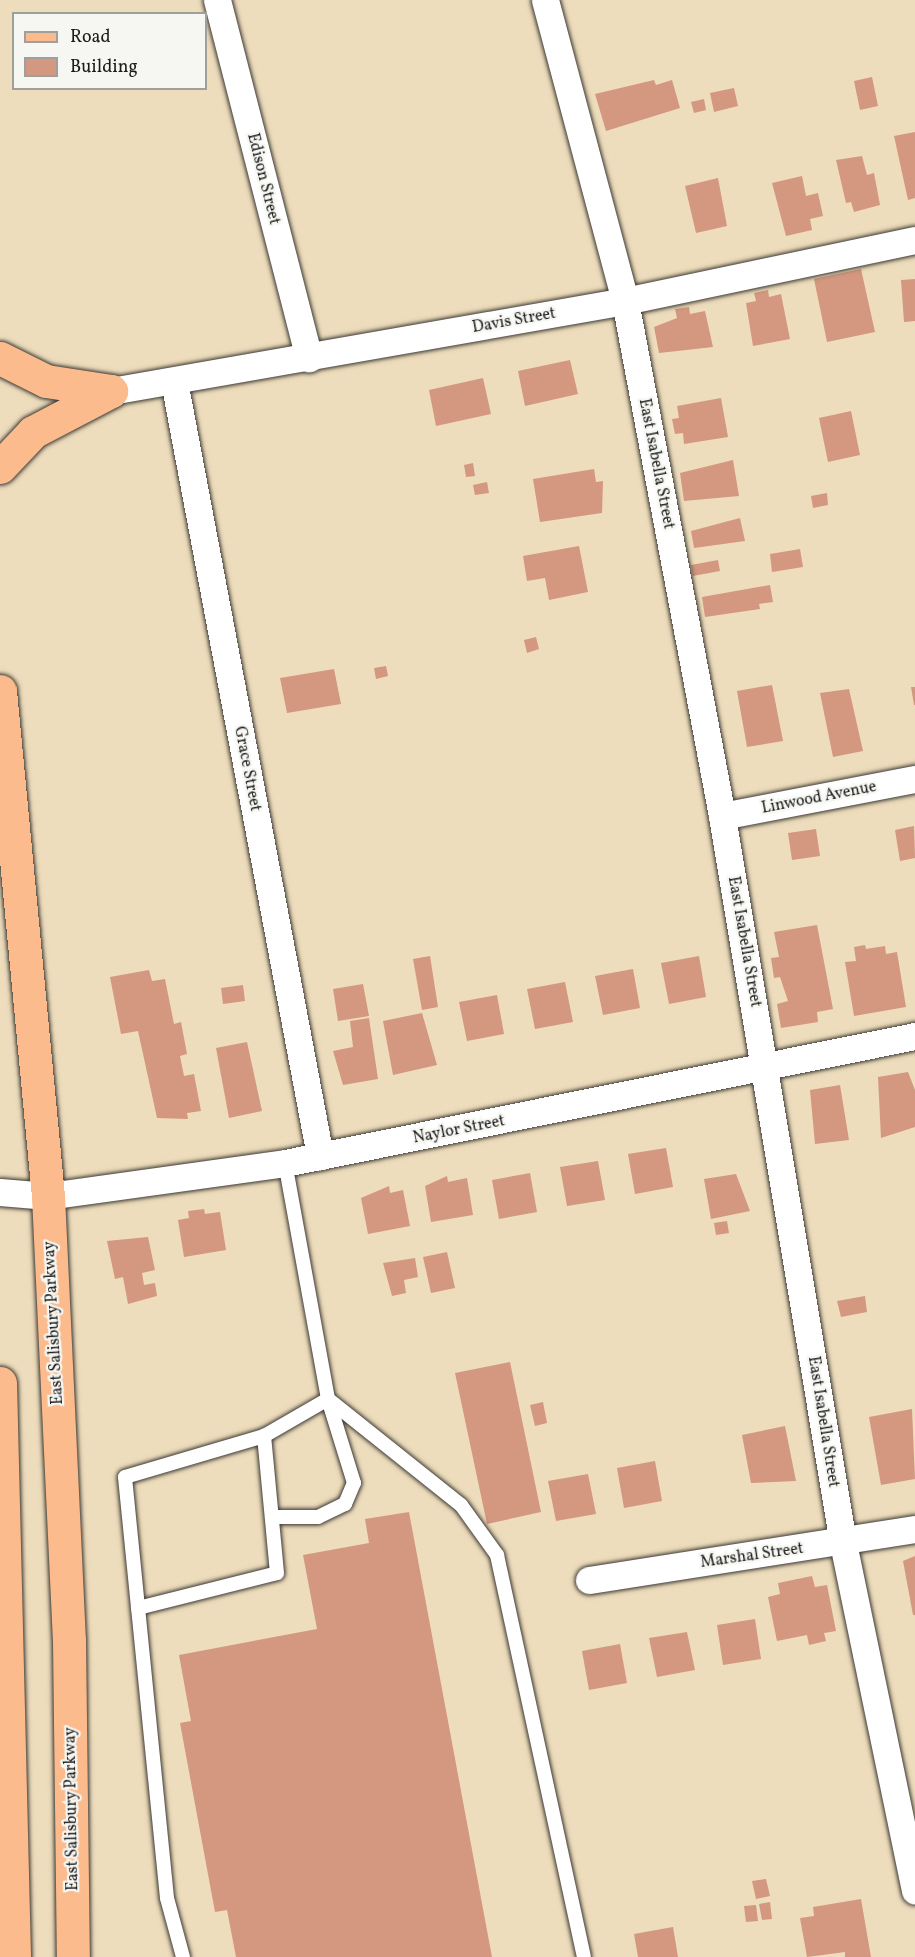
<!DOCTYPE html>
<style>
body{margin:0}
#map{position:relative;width:915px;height:1957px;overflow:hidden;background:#eeddbc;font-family:Vollkorn,serif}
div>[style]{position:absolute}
.building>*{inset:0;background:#d4977f}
.roads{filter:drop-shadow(0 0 2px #3c3934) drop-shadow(0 0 2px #3c3934)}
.lane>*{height:14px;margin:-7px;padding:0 7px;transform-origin:7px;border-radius:7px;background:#fff}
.street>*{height:27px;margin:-13.5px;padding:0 13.5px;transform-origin:13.5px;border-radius:13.5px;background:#fff}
.primary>*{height:33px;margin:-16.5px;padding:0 16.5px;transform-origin:16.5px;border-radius:16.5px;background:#fbbb8c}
span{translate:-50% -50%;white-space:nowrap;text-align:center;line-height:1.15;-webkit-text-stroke:4.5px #f6f6f2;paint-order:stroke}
.street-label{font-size:16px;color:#1c1c1c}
.legend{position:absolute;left:12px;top:12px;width:195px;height:78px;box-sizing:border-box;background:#f6f6f2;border:2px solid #9f9f9c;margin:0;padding:8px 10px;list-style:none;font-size:18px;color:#1c1c1c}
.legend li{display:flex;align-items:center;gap:12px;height:30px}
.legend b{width:30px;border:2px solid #9f9f9c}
</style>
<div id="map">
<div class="building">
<i style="clip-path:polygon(872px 77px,878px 106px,860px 110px,854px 81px)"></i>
<i style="clip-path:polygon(654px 80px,656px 85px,672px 80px,680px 108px,606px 131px,595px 94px)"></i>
<i style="clip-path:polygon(734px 88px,738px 106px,714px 112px,710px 93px)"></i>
<i style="clip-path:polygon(704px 99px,706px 110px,694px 113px,691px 102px)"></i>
<i style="clip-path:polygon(915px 132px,915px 198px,908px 200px,894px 136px)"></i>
<i style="clip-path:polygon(862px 156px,867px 175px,874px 173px,880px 205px,854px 212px,851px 202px,846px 203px,836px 160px)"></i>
<i style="clip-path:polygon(802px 176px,806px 196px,818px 193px,823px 216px,810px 219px,812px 230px,786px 236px,772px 183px)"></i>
<i style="clip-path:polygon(718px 178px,727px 226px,696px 233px,685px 186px)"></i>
<i style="clip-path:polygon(861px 269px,875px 332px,827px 342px,814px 279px)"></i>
<i style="clip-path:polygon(915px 279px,915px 321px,904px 322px,901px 280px)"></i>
<i style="clip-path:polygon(768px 290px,769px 297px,781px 294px,790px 339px,753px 346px,746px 303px,756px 301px,754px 293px)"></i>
<i style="clip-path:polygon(689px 307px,690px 314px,705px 311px,713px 347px,659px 353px,654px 327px,677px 318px,675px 309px)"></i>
<i style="clip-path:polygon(570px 360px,578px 394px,525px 406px,518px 371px)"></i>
<i style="clip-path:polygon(483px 378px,491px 414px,436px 426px,429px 390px)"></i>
<i style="clip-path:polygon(721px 398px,728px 437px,684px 444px,683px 433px,675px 434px,672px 419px,679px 418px,677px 406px)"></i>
<i style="clip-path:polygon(851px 411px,860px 455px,828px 462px,819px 418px)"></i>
<i style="clip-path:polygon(733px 460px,739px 496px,684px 501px,680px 473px)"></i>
<i style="clip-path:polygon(473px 463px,475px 476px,466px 477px,464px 465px)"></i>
<i style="clip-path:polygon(594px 469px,596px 482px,603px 481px,602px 513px,540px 522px,533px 479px)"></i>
<i style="clip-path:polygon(487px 482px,489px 493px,475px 495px,473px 485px)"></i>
<i style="clip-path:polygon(827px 493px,828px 505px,813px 508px,811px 496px)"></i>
<i style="clip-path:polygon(740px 518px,745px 541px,694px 548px,691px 531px)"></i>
<i style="clip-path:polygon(579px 546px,588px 592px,549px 600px,545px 578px,527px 581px,523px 556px)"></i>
<i style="clip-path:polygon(800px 549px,803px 567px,772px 572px,770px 554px)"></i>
<i style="clip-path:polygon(718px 560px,720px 571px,693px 576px,691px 565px)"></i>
<i style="clip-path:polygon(770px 585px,773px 602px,759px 604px,760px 609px,705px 617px,702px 597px)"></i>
<i style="clip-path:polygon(536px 637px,539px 649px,527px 653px,524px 640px)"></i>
<i style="clip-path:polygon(386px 666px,388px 676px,376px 679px,374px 668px)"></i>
<i style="clip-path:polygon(334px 669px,341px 704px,287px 713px,280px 678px)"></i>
<i style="clip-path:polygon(772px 685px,783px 741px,747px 747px,737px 691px)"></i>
<i style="clip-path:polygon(911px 687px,915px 687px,915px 705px,914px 705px)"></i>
<i style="clip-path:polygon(849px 689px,863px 751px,833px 757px,820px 693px)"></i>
<i style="clip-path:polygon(914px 826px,915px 858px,900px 861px,895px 830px)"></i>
<i style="clip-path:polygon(816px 829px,820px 856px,792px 860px,788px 833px)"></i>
<i style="clip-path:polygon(817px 925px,833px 1009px,817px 1012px,818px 1022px,781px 1028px,777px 1004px,788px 1001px,780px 977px,774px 978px,771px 958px,779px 957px,774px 932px)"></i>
<i style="clip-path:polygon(865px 945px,866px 949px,885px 946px,886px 954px,897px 952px,906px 1007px,854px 1016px,845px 962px,856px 961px,854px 947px)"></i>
<i style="clip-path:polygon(430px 956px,438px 1007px,422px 1010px,413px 959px)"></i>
<i style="clip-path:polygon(699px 956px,706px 997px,669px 1004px,661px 963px)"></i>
<i style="clip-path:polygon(633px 969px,640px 1008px,603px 1015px,595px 976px)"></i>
<i style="clip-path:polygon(149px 970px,152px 981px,165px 979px,174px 1024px,181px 1022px,187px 1054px,180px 1056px,184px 1076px,194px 1074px,201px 1111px,187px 1113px,188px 1119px,157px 1118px,138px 1031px,121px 1034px,110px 977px)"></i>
<i style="clip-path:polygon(565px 982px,573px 1022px,535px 1029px,527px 989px)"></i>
<i style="clip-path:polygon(363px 984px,369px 1016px,338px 1021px,333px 989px)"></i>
<i style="clip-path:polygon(243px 985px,245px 1001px,223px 1004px,221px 988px)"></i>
<i style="clip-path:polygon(497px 995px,504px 1034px,467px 1041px,459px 1002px)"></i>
<i style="clip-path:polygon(422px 1013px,437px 1065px,393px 1075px,383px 1021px)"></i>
<i style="clip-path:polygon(369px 1018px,378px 1079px,343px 1085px,333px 1051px,353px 1047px,350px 1021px)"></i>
<i style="clip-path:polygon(247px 1042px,262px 1111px,229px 1118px,216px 1048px)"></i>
<i style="clip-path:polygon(908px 1072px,915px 1090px,915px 1127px,881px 1138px,878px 1077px)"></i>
<i style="clip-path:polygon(840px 1085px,849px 1140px,815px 1144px,810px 1090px)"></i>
<i style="clip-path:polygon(666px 1148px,673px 1187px,635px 1194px,628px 1154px)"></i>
<i style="clip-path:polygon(598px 1161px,605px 1200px,567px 1206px,560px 1167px)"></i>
<i style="clip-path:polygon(530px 1173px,537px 1212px,499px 1219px,492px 1180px)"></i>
<i style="clip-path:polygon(736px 1174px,750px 1211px,711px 1219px,704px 1179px)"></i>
<i style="clip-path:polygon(447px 1176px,448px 1182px,467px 1178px,473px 1215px,431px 1222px,425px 1186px)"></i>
<i style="clip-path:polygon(389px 1186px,390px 1193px,403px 1190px,410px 1226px,368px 1234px,361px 1198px)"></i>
<i style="clip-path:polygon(204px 1209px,205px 1214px,220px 1212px,226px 1250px,184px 1257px,178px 1220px,189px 1218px,188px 1211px)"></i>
<i style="clip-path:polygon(727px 1221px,729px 1233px,716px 1235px,714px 1223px)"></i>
<i style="clip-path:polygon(148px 1237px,155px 1270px,142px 1273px,144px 1285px,155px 1283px,157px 1296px,128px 1304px,123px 1277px,115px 1279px,107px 1241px)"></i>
<i style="clip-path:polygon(447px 1252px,455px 1288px,431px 1293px,423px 1257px)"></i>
<i style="clip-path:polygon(415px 1258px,418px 1277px,404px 1280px,406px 1293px,392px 1296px,383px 1263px)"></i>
<i style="clip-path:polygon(865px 1296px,867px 1312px,841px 1317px,837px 1301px)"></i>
<i style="clip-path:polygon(510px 1362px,541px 1512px,487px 1524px,455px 1373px)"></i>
<i style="clip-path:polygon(543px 1402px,547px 1423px,535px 1426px,530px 1405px)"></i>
<i style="clip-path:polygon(912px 1409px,915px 1479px,881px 1485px,869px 1417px)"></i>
<i style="clip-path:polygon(785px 1426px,796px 1481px,751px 1483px,742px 1435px)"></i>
<i style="clip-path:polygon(655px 1461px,662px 1501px,624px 1508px,617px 1468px)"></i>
<i style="clip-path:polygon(588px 1474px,596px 1514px,556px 1521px,548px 1481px)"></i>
<i style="clip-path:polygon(409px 1512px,492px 1957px,236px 1957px,227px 1910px,215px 1912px,180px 1723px,191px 1721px,179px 1655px,317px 1629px,303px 1555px,369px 1543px,365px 1519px)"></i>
<i style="clip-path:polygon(915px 1556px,915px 1615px,913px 1615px,903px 1561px)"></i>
<i style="clip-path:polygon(812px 1576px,815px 1587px,827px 1585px,836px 1631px,824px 1633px,826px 1641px,809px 1645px,807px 1635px,777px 1641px,768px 1597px,780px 1594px,778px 1583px)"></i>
<i style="clip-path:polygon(755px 1619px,761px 1659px,723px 1665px,717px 1625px)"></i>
<i style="clip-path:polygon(687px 1632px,695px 1670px,657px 1677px,649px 1638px)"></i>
<i style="clip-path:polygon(620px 1644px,627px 1683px,589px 1690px,582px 1651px)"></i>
<i style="clip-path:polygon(766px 1879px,770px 1896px,756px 1899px,752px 1881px)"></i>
<i style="clip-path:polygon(861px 1899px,871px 1957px,845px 1957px,845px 1952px,807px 1957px,800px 1918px,814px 1916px,813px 1907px)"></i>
<i style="clip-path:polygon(770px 1902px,772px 1919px,762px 1920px,759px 1904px)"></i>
<i style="clip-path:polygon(756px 1905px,758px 1921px,746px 1922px,744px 1906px)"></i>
<i style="clip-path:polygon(673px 1927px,678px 1957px,638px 1957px,634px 1934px)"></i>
</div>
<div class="roads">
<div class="lane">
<i style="left:328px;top:1399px;width:170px;rotate:38.6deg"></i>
<i style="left:461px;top:1505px;width:62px;rotate:54.2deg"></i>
<i style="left:497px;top:1555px;width:411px;rotate:77.8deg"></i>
<i style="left:273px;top:1517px;width:45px"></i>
<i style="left:318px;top:1517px;width:30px;rotate:-26deg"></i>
<i style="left:345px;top:1504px;width:23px;rotate:-67deg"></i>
<i style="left:354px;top:1483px;width:88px;rotate:-107.2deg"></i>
<i style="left:328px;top:1399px;width:240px;rotate:-100.3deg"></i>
<i style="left:138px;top:1608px;width:143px;rotate:-14.1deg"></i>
<i style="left:277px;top:1573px;width:138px;rotate:-95.4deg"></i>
<i style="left:183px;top:1957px;width:61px;rotate:-105.2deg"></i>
<i style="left:167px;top:1898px;width:423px;rotate:-95.7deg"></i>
<i style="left:125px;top:1477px;width:145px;rotate:-16.4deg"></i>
<i style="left:264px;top:1436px;width:74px;rotate:-30deg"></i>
</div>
<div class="street">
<i style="left:217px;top:0;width:370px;rotate:75.6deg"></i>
<i style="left:545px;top:0;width:311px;rotate:75.1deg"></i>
<i style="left:625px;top:301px;width:524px;rotate:79.33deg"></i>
<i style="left:722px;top:816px;width:737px;rotate:80.55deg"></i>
<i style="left:843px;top:1543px;width:355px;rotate:78.3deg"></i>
<i style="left:174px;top:381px;width:789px;rotate:79.33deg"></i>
<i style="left:111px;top:391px;width:522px;rotate:-9.93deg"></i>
<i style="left:625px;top:301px;width:296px;rotate:-11.9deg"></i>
<i style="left:722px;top:816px;width:197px;rotate:-10.9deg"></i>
<i style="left:0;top:1192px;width:48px;rotate:4.8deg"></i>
<i style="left:48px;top:1196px;width:239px;rotate:-7.9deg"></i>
<i style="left:285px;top:1163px;width:643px;rotate:-11.4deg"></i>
<i style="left:589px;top:1580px;width:330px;rotate:-8.9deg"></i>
</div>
<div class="primary">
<i style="left:0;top:358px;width:51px;rotate:26.6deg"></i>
<i style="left:46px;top:381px;width:66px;rotate:8.7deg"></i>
<i style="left:0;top:467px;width:48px;rotate:-46.7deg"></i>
<i style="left:33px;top:432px;width:88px;rotate:-27.7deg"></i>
<i style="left:0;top:691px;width:507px;rotate:84.57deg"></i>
<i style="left:48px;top:1196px;width:444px;rotate:87.3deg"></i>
<i style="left:69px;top:1640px;width:317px;rotate:89.3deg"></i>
<i style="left:0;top:1383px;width:574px;rotate:88.6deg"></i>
</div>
</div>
<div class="street-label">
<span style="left:263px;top:179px;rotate:76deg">Edison Street</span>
<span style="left:514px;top:321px;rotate:-10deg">Davis Street</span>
<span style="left:656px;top:464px;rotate:79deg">East Isabella Street</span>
<span style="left:247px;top:769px;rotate:79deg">Grace Street</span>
<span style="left:819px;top:798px;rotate:-11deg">Linwood Avenue</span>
<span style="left:744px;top:942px;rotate:80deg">East Isabella Street</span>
<span style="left:459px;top:1130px;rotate:-11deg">Naylor Street</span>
<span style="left:54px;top:1323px;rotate:-93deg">East Salisbury Parkway</span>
<span style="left:823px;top:1422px;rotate:81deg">East Isabella Street</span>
<span style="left:752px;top:1556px;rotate:-8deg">Marshal Street</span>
<span style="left:72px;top:1809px;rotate:-91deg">East Salisbury Parkway</span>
</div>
<ul class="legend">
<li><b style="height:8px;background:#fbbb8c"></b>Road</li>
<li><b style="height:16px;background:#d4977f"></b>Building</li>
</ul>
</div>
